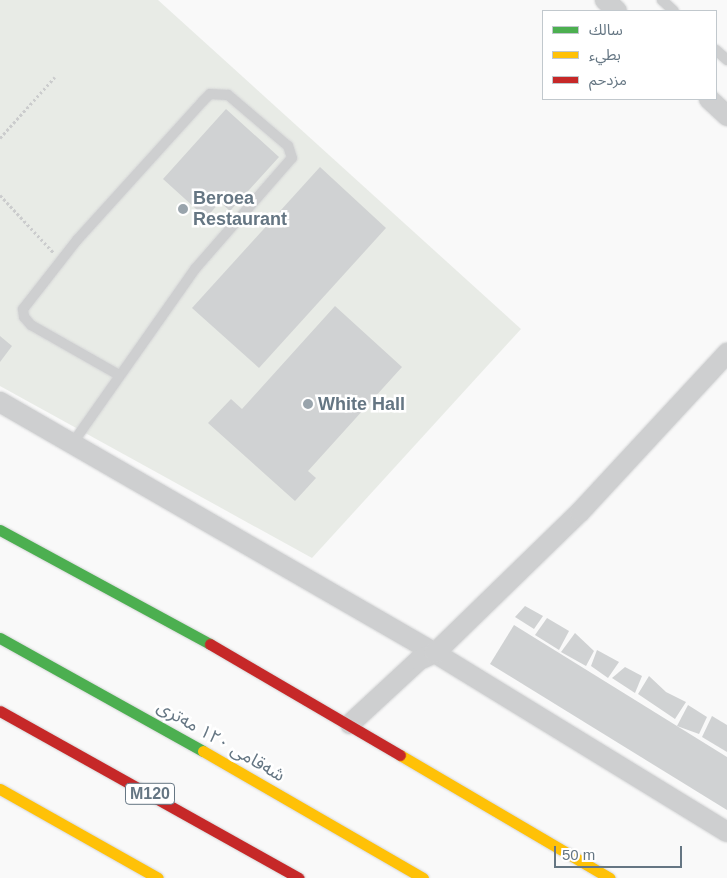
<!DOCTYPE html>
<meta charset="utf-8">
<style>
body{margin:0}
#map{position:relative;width:727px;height:878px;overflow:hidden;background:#f9f9f9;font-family:Arial,"Noto Sans Arabic",sans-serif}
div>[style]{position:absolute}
.green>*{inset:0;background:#e8ebe6}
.building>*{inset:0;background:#d0d2d3}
.path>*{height:3px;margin-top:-1.5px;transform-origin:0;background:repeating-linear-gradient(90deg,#cbcccd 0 2.5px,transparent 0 5px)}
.roads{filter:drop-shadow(0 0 1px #d5d6d7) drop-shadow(0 0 1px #d5d6d7)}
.lane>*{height:10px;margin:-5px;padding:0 5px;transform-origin:5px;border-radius:5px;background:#cecfd0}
.street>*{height:20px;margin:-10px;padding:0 10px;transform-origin:10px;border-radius:10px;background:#cecfd0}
.fast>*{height:11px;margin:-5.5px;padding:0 5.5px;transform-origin:5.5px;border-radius:5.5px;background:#4caf50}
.slow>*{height:11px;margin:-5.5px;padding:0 5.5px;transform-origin:5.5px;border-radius:5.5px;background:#ffc107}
.jam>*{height:11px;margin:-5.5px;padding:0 5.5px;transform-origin:5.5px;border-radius:5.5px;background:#c62828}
.dots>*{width:14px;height:14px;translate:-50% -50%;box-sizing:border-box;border:2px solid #fff;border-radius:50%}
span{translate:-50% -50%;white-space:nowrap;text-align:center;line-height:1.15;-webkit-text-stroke:5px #fff;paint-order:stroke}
.shield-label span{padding:1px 4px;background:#fff;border:1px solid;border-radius:4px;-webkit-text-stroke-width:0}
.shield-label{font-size:16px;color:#657683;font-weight:700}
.poi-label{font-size:18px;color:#657683;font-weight:700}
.left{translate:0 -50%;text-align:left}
.street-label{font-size:18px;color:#657683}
.legend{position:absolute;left:542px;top:10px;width:175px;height:90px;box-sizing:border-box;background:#fff;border:1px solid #c1c8cd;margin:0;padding:6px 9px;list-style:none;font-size:15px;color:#657683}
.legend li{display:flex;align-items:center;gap:10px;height:25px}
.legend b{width:25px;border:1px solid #c1c8cd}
.scale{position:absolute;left:554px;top:846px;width:128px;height:22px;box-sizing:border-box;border:2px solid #657683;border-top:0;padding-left:6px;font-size:15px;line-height:18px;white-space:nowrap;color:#657683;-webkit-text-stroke:4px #fff;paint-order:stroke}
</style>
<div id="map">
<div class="green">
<i style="clip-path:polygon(0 0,158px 0,521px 329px,312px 558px,0 386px)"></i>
</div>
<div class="building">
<i style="clip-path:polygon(226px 109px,279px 157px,230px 211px,220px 202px,206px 218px,163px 179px)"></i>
<i style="clip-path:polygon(320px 167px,386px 228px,259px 368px,192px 308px)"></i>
<i style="clip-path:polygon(335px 306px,402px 367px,308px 471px,316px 478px,295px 501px,208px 423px,231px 399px,242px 409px)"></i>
<i style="clip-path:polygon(0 336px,12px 346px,0 362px)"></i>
<i style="clip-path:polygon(525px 606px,543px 616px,534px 629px,515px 617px)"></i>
<i style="clip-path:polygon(547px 618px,569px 631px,559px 650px,535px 635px)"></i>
<i style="clip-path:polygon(514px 625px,727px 757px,727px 810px,490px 664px)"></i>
<i style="clip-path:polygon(575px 633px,594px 651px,586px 666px,561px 652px)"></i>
<i style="clip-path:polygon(597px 650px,619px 662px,608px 678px,591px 666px)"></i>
<i style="clip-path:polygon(625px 667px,642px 676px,635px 693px,612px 678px)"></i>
<i style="clip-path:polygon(649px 676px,666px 692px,686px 702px,675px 719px,638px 694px)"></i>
<i style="clip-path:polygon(688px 705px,707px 717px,699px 734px,677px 726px)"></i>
<i style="clip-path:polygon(712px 716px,727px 725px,727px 752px,702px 737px)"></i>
</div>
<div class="path">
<i style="left:0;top:138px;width:82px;rotate:-48deg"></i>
<i style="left:0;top:195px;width:78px;rotate:47.1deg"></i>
</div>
<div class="roads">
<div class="lane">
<i style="left:662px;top:0;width:16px;rotate:43deg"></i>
<i style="left:716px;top:50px;width:15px;rotate:42deg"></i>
<i style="left:72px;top:444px;width:214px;rotate:-54.9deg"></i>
<i style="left:195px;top:269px;width:147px;rotate:-48.9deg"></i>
<i style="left:292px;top:158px;width:13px;rotate:-108deg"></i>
<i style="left:288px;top:146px;width:79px;rotate:-139.6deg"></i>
<i style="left:228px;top:95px;width:18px;rotate:-177deg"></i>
<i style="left:210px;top:94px;width:10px;rotate:135deg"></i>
<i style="left:203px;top:101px;width:188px;rotate:132.2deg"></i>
<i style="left:77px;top:240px;width:88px;rotate:128deg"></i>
<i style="left:23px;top:309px;width:8px;rotate:83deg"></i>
<i style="left:24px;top:317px;width:11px;rotate:49deg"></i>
<i style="left:31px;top:325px;width:101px;rotate:29.6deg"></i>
</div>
<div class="street">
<i style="left:605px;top:0;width:16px;rotate:43deg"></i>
<i style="left:709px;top:99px;width:25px;rotate:43deg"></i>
<i style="left:0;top:402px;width:502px;rotate:29.99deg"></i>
<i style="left:435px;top:653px;width:342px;rotate:31.5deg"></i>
<i style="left:350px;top:724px;width:94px;rotate:-42.8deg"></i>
<i style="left:419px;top:660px;width:17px;rotate:-24deg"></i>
<i style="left:435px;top:653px;width:202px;rotate:-44.2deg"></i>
<i style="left:580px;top:512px;width:217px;rotate:-47.2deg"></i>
</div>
<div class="fast">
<i style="left:0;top:530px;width:239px;rotate:28.5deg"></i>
<i style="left:0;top:638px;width:232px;rotate:29.1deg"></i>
</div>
<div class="slow">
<i style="left:203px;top:751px;width:254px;rotate:30deg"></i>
<i style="left:400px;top:755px;width:243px;rotate:30.4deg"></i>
<i style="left:0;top:789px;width:181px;rotate:29.4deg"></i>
</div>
<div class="jam">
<i style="left:210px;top:644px;width:220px;rotate:30.3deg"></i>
<i style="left:0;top:711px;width:342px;rotate:29.2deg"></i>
</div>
</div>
<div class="dots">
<i style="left:183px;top:209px;background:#99a4ac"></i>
<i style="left:308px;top:404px;background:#99a4ac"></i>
</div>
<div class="shield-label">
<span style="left:150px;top:794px">M120</span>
</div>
<div class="poi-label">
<span class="left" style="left:193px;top:209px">Beroea<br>Restaurant</span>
<span class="left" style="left:318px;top:404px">White Hall</span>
</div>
<div class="street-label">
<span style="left:221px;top:741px;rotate:30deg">شەقامی ١٢٠ مەتری</span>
</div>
<ul class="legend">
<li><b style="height:6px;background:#4caf50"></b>سالك</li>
<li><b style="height:6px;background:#ffc107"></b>بطيء</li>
<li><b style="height:6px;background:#c62828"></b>مزدحم</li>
</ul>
<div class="scale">50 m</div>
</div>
